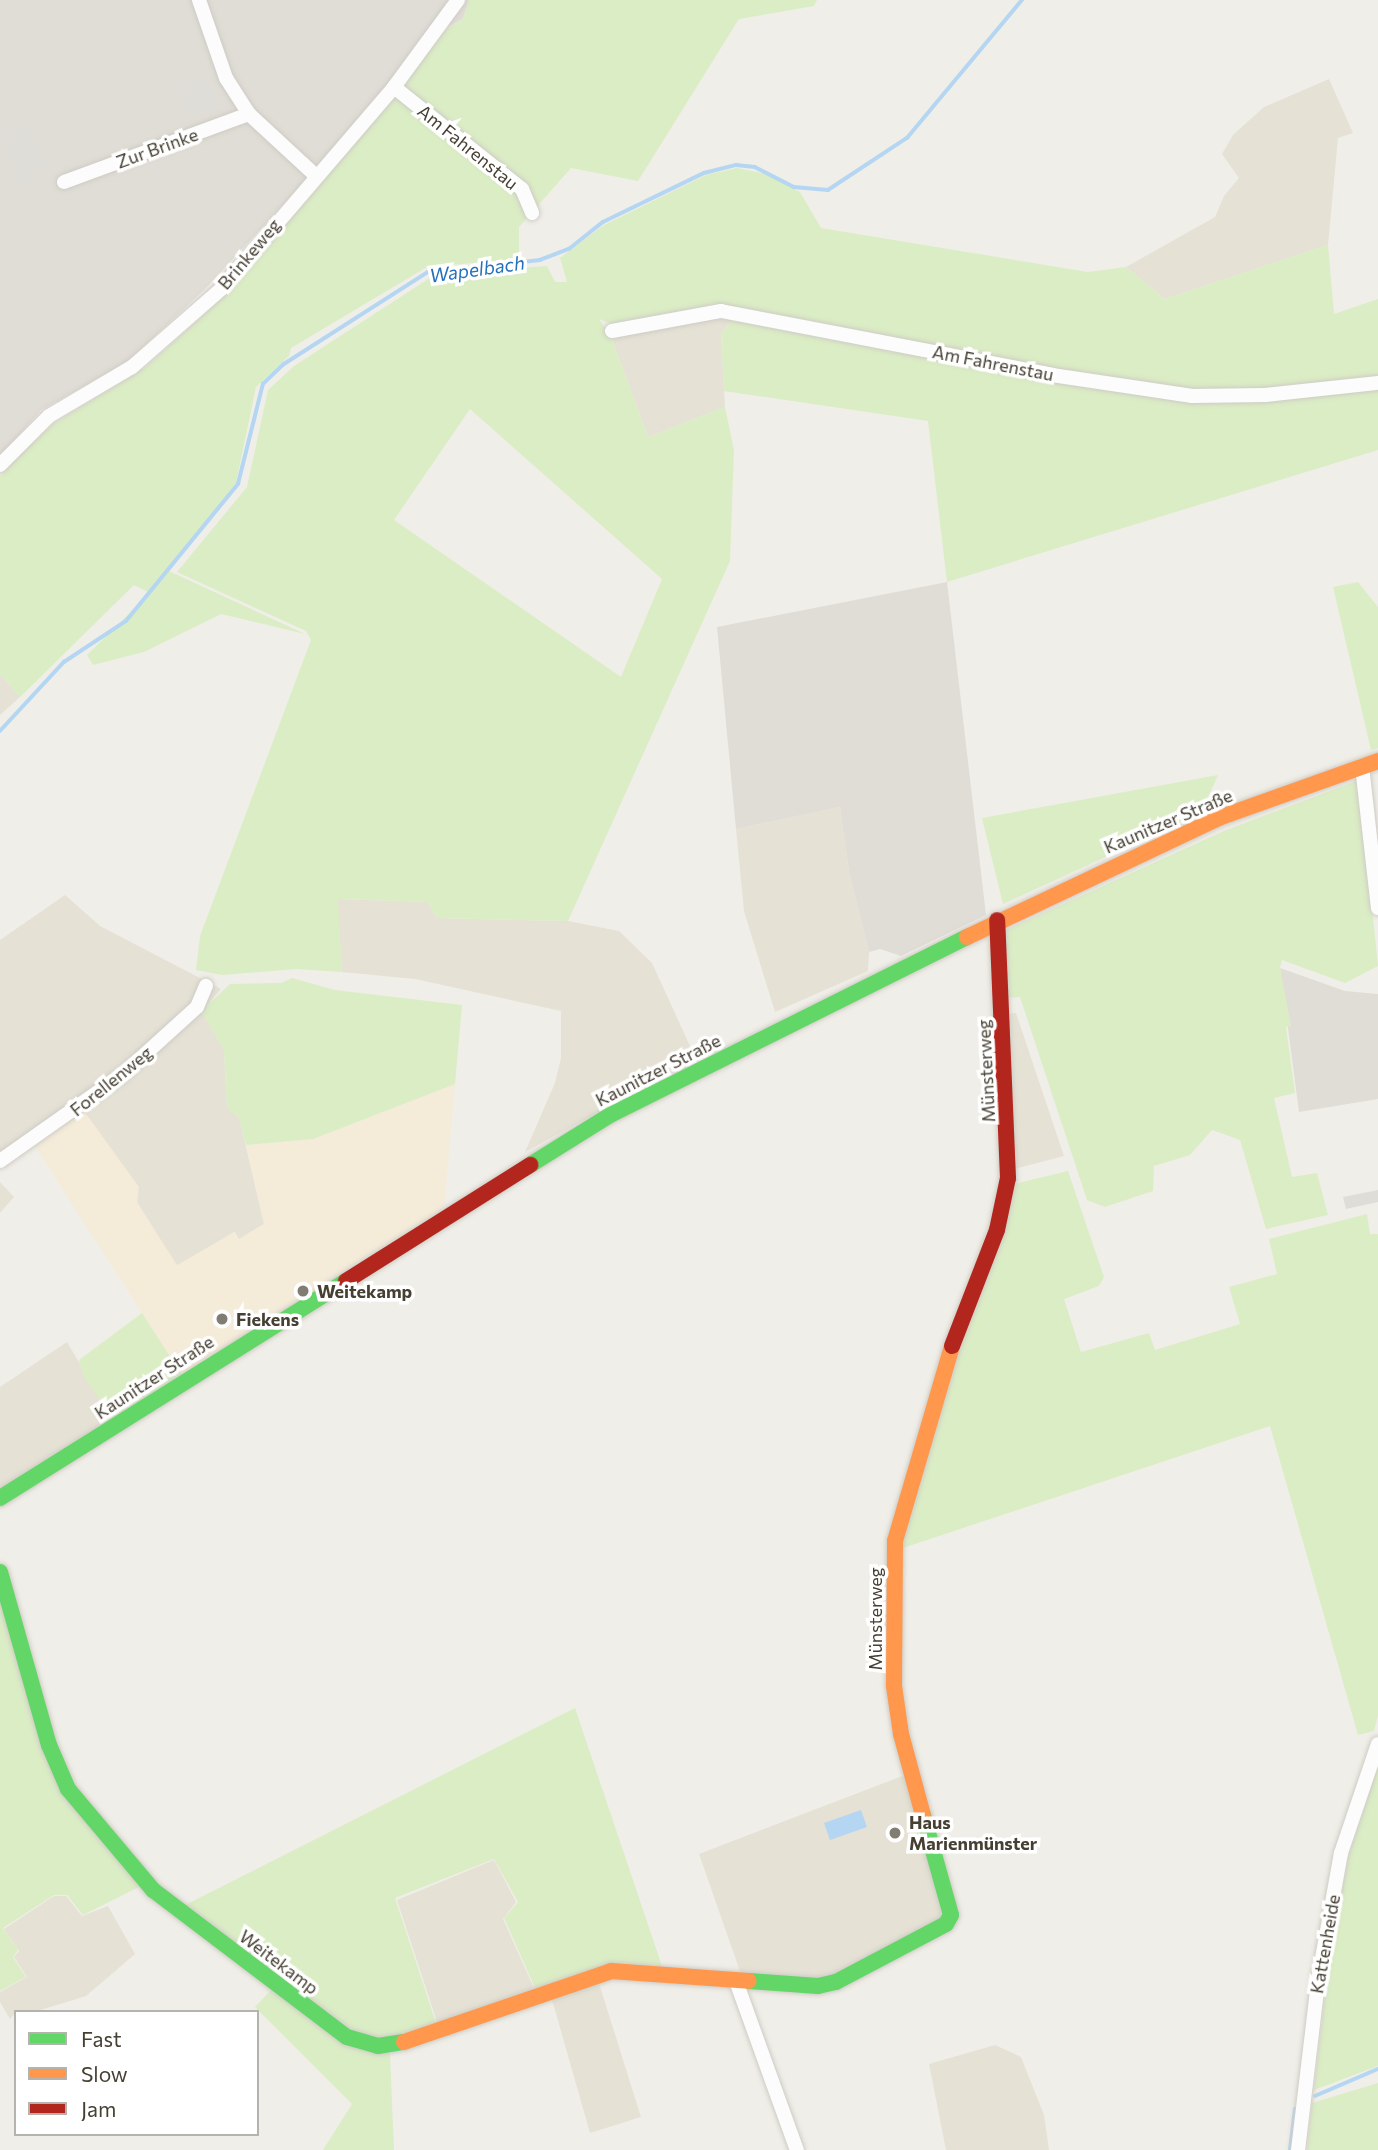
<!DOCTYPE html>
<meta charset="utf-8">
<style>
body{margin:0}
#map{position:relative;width:1378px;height:2150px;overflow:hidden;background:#f0eee8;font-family:Commissioner,sans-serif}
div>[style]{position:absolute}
.residential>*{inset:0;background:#e5e1d5}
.commercial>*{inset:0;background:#f4ebd9}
.industrial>*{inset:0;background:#e0ddd6}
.green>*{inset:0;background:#dbedc5}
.parking>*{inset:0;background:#dfddd8}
.water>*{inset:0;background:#b4d6f2}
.stream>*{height:3.5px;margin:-1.75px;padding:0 1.75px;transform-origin:1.75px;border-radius:1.75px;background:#b4d6f2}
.roads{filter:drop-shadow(0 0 2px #ceccc5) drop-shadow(0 0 2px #ceccc5)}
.street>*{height:14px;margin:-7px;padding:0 7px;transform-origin:7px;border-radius:7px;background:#fdfcfc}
.fast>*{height:16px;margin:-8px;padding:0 8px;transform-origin:8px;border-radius:8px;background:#63d668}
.slow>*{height:16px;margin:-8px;padding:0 8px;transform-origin:8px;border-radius:8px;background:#ff974d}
.jam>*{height:16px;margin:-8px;padding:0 8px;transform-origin:8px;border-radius:8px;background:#b3261e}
.dots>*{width:19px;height:19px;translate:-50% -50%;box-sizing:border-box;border:4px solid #fff;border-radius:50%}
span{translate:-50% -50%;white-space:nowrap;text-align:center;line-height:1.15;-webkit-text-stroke:7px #fff;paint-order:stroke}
.street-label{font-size:18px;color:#464033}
.poi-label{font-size:18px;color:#464033;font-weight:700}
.left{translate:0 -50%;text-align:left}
.water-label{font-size:19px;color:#2471bb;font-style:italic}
.legend{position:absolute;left:14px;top:2010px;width:245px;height:126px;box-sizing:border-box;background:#fff;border:2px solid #b5b3ad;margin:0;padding:9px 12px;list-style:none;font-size:21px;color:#464033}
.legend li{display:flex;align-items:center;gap:14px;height:35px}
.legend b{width:35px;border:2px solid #b5b3ad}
</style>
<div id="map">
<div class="residential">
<i style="clip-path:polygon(1329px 79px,1353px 133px,1338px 138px,1328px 245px,1165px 299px,1126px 267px,1215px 217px,1224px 196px,1239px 178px,1222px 154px,1233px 135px,1264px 107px)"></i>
<i style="clip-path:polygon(720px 314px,733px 317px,721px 334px,725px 407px,648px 437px,611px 337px)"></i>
<i style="clip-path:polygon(0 674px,20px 697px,0 715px)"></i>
<i style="clip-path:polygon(840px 807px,849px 872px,869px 952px,868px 971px,775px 1012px,744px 911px,736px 829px)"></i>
<i style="clip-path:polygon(65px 895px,100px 926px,221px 989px,202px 1011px,224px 1050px,227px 1108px,239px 1117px,264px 1224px,239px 1239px,234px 1232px,177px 1266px,137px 1202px,34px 1145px,0 1166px,0 940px)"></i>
<i style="clip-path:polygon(337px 899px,428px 902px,436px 918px,568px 921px,619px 931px,652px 963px,696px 1059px,525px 1152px,555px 1083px,561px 1058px,561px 1011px,415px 979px,342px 972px)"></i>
<i style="clip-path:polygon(1016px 1013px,1064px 1156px,1014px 1169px,1007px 1014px)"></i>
<i style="clip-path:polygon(0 1182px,14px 1197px,0 1213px)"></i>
<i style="clip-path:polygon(67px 1342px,112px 1418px,0 1490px,0 1387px)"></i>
<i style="clip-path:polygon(905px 1775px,943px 1918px,820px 1981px,742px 1977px,699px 1854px)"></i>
<i style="clip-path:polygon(494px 1860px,516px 1902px,503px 1919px,534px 1988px,438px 2025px,397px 1900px)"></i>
<i style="clip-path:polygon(54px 1896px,66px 1896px,82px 1916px,108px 1906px,135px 1954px,86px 1996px,34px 2012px,16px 2012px,10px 2019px,0 2002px,0 1992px,27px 1977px,14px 1957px,19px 1951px,4px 1929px)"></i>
<i style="clip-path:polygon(597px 1977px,641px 2117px,590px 2133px,551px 1996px)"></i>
<i style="clip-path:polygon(995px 2045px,1021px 2057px,1044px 2115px,1049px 2150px,946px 2150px,929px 2064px)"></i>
</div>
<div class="commercial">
<i style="clip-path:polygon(455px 1084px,444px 1207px,182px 1375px,34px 1145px,84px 1111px,139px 1187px,137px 1203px,177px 1265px,235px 1232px,239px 1239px,264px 1224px,246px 1145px,313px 1139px)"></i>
</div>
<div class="industrial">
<i style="clip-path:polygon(0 0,469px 0,463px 19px,446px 28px,206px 288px,127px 362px,41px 410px,0 456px)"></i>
<i style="clip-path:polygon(947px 582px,986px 915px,901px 956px,880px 949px,869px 952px,849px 872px,840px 807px,736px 829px,717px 627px)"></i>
<i style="clip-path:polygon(1280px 968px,1345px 991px,1378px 994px,1378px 1099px,1299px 1112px)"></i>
</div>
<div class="green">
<i style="clip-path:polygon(469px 0,817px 0,814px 6px,739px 19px,638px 181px,571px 168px,519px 227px,519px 259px,427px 267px,291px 348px,289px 356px,256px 387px,236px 483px,169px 571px,305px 634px,221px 614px,144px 652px,93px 665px,87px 655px,150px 593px,134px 585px,20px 697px,0 674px,0 476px,37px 434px,146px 367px,221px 299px,446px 29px,463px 19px)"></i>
<i style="clip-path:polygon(evenodd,737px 168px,766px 174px,800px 192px,821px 228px,1088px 272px,1126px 267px,1165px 299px,1328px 245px,1334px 314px,1378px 299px,1378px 450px,947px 582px,928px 421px,724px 391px,721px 334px,733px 317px,612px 324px,599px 319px,611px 337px,648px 437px,725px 407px,734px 450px,730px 561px,568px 921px,436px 918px,428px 902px,338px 899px,342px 972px,296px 969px,222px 975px,196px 970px,200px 936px,311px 640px,306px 631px,177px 572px,247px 487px,268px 390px,294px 366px,436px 274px,547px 266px,555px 282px,567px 282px,560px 258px,604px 225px,706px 175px,737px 168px,470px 409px,662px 579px,621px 677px,394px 520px,470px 409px)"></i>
<i style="clip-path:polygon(1358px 582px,1378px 607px,1378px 748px,1371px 750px,1333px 587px)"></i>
<i style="clip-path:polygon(1218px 775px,1201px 813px,1003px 904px,982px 818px)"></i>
<i style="clip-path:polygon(1359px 780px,1378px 966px,1345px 983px,1282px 960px,1280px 968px,1291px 1026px,1286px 1027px,1295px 1093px,1274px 1098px,1292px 1177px,1317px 1173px,1328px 1215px,1266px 1229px,1240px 1140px,1212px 1130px,1190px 1155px,1154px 1166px,1153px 1191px,1105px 1207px,1087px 1200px,1020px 997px,999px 999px,1004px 931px,1224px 831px)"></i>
<i style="clip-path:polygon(292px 978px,335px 990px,462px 1005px,455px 1084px,313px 1139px,246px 1145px,239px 1118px,227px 1108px,224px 1050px,201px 1011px,230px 984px,281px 983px)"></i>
<i style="clip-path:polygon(1068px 1171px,1104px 1277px,1099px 1286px,1064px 1299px,1081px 1352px,1149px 1333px,1155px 1350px,1240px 1324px,1229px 1287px,1277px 1274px,1269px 1239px,1367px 1214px,1370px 1234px,1378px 1234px,1378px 1715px,1374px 1731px,1358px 1735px,1270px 1426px,900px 1549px,954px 1353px,1014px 1184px)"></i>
<i style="clip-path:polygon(142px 1313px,182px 1375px,112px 1418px,84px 1377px,79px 1360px)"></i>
<i style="clip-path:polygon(0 1591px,44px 1745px,141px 1886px,83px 1915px,67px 1895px,54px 1895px,3px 1928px,18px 1950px,13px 1957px,26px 1977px,0 1991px)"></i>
<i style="clip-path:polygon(575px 1708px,663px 1969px,535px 1988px,504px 1918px,518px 1902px,494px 1859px,395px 1898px,437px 2026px,379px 2039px,351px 2029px,183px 1906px)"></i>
<i style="clip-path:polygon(1378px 1765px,1378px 2066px,1314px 2090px,1330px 1954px,1349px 1854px)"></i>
<i style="clip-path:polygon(273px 1988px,390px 2054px,394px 2150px,323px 2150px,352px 2104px,255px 2007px)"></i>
<i style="clip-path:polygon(1378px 2083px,1378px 2150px,1307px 2150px,1312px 2103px)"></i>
</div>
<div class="parking">
<i style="clip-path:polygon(206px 78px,216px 106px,189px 116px,179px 88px)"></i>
<i style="clip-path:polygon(32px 127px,47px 167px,31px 173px,34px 181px,21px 185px,4px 137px)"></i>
<i style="clip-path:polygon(1378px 1190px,1378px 1202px,1346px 1209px,1343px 1197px)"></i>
</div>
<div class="water">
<i style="clip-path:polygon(861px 1810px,867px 1827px,830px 1840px,824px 1823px)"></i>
</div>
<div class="stream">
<i style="left:0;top:731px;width:94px;rotate:-47.2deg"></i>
<i style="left:64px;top:662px;width:74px;rotate:-33.5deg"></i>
<i style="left:126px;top:621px;width:177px;rotate:-50.7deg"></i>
<i style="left:238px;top:484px;width:103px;rotate:-76deg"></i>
<i style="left:263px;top:384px;width:29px;rotate:-44deg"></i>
<i style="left:284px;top:364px;width:171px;rotate:-32.6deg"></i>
<i style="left:428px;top:272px;width:113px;rotate:-6.1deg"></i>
<i style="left:540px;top:260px;width:31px;rotate:-21deg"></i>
<i style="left:569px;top:249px;width:43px;rotate:-38.5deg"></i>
<i style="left:603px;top:222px;width:112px;rotate:-25.9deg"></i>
<i style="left:704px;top:173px;width:33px;rotate:-14deg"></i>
<i style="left:736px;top:165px;width:19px;rotate:6deg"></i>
<i style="left:755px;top:167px;width:44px;rotate:27.1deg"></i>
<i style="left:794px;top:187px;width:34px;rotate:5deg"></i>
<i style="left:828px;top:190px;width:95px;rotate:-33.4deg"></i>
<i style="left:907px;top:138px;width:180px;rotate:-50.2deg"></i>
<i style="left:1315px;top:2096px;width:69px;rotate:-23.2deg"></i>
<i style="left:1290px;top:2150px;width:41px;rotate:-83deg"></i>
</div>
<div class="roads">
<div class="street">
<i style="left:199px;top:0;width:83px;rotate:70.9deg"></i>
<i style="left:226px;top:78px;width:43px;rotate:57.4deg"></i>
<i style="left:249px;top:114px;width:90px;rotate:42.7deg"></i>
<i style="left:394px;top:87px;width:164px;rotate:38.6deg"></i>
<i style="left:522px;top:189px;width:26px;rotate:67deg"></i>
<i style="left:64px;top:182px;width:197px;rotate:-20.2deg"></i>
<i style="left:612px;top:331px;width:111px;rotate:-10.4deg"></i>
<i style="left:721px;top:311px;width:337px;rotate:10.9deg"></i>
<i style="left:1052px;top:375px;width:142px;rotate:8.5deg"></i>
<i style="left:1192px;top:396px;width:73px;rotate:-0.8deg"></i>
<i style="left:1265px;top:395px;width:114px;rotate:-6.1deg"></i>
<i style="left:0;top:465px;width:69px;rotate:-45deg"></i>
<i style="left:49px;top:416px;width:96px;rotate:-30.6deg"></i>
<i style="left:132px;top:367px;width:118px;rotate:-41.2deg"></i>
<i style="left:221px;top:289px;width:266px;rotate:-49.4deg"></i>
<i style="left:394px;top:87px;width:108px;rotate:-53.7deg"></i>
<i style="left:1362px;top:766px;width:143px;rotate:83.6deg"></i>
<i style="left:0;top:1161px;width:149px;rotate:-35.2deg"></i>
<i style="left:122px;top:1075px;width:101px;rotate:-42.2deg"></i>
<i style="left:197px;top:1007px;width:23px;rotate:-67deg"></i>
<i style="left:736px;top:1981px;width:180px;rotate:70.2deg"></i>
<i style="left:1298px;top:2150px;width:176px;rotate:-83.2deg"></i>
<i style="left:1319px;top:1975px;width:124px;rotate:-79.8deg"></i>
<i style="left:1341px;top:1853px;width:115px;rotate:-71.3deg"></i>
</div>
<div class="fast">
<i style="left:530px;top:1165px;width:94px;rotate:-32deg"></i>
<i style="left:610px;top:1115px;width:399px;rotate:-26.5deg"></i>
<i style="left:0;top:1498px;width:408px;rotate:-32.1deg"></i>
<i style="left:0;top:1572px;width:180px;rotate:74.2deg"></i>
<i style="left:49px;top:1745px;width:48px;rotate:66.6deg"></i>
<i style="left:68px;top:1789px;width:132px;rotate:49.9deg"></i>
<i style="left:153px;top:1890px;width:243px;rotate:37.2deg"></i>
<i style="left:347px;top:2037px;width:32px;rotate:16deg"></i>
<i style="left:378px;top:2046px;width:26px;rotate:-9deg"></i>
<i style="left:749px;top:1981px;width:69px;rotate:4.1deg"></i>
<i style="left:818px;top:1986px;width:18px;rotate:-13deg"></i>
<i style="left:836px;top:1982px;width:124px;rotate:-27.8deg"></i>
<i style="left:946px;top:1924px;width:10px;rotate:-61deg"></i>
<i style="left:951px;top:1915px;width:104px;rotate:-105.6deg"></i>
</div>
<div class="slow">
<i style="left:967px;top:937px;width:281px;rotate:-25.3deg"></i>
<i style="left:1221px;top:817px;width:167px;rotate:-19.6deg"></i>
<i style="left:923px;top:1815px;width:84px;rotate:-105.2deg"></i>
<i style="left:901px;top:1734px;width:49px;rotate:-98.3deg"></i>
<i style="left:894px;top:1686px;width:145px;rotate:-89.6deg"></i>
<i style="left:895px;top:1541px;width:203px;rotate:-73.7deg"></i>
<i style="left:404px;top:2042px;width:219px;rotate:-18.9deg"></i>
<i style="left:611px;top:1971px;width:138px;rotate:4.1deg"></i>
</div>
<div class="jam">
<i style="left:346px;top:1281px;width:218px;rotate:-32.2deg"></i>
<i style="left:952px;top:1346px;width:124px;rotate:-68.8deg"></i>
<i style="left:997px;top:1230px;width:53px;rotate:-78.1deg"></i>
<i style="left:1008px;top:1178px;width:258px;rotate:-92.4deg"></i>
</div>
</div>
<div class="dots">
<i style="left:303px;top:1291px;background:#827d72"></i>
<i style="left:222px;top:1319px;background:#827d72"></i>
<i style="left:895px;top:1833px;background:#827d72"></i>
</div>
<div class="street-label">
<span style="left:468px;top:147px;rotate:39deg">Am Fahrenstau</span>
<span style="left:157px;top:148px;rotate:-20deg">Zur Brinke</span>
<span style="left:249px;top:254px;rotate:-50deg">Brinkeweg</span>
<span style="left:993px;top:363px;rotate:11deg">Am Fahrenstau</span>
<span style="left:1168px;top:821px;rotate:-23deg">Kaunitzer Straße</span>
<span style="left:658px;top:1070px;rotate:-27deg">Kaunitzer Straße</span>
<span style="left:986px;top:1071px;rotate:-93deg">Münsterweg</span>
<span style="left:111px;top:1081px;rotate:-39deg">Forellenweg</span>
<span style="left:154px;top:1377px;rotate:-33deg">Kaunitzer Straße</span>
<span style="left:875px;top:1619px;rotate:-90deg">Münsterweg</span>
<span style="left:1325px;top:1944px;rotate:-80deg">Kattenheide</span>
<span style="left:279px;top:1962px;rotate:37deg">Weitekamp</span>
</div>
<div class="poi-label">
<span class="left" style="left:317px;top:1291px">Weitekamp</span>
<span class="left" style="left:236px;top:1319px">Fiekens</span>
<span class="left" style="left:909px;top:1833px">Haus<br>Marienmünster</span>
</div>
<div class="water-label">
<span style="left:477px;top:269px;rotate:-8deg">Wapelbach</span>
</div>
<ul class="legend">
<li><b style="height:9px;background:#63d668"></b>Fast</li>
<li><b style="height:9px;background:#ff974d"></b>Slow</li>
<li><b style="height:9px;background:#b3261e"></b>Jam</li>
</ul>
</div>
